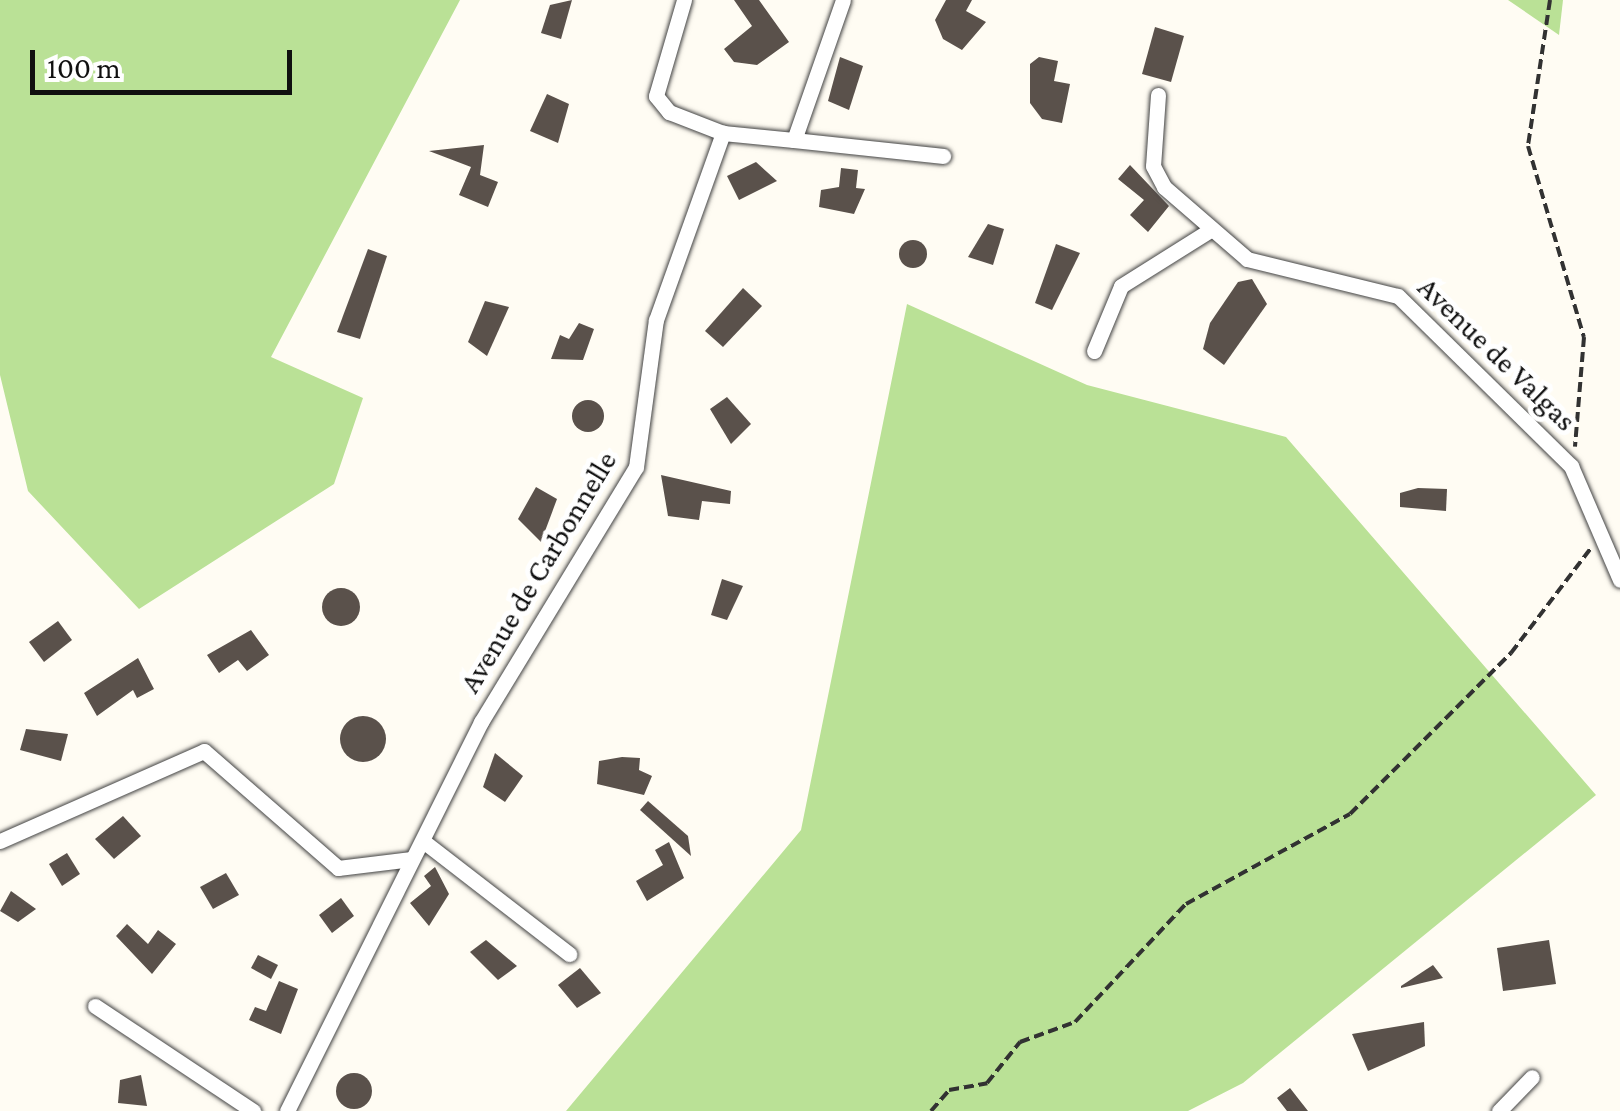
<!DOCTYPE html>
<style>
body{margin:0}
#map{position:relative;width:1620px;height:1111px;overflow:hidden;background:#fffcf3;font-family:"Crimson Pro",serif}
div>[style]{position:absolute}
.forest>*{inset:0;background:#bae196}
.building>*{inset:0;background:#5a514b}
.round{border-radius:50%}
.path>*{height:4px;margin-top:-2px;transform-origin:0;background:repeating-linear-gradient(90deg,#323232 0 10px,transparent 0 15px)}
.roads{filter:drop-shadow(0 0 2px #434343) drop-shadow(0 0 2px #434343)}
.street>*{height:15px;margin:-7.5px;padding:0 7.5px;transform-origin:7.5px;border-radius:7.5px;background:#fff}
span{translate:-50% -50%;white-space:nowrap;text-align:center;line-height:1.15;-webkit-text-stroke:10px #fff;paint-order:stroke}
.street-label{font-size:30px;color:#101010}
.scale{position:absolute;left:30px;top:50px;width:262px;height:45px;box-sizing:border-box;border:5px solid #101010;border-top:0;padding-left:12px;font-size:30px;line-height:35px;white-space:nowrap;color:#101010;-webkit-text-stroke:8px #fff;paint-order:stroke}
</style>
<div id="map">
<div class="forest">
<i style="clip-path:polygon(0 0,460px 0,271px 357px,363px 398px,334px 484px,139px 609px,28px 491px,0 375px)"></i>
<i style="clip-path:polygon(1508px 0,1563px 0,1559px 35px)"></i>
<i style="clip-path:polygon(907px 304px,1087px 385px,1286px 437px,1596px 795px,1243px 1083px,1188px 1111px,566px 1111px,801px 830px)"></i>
</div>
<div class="building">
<i style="clip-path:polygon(572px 0,561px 39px,541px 33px,550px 5px)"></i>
<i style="clip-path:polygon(734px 0,759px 0,789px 42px,757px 65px,734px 62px,724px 49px,752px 26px)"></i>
<i style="clip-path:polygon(946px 0,972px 0,966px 11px,986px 22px,962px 50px,943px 39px,935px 20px)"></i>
<i style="clip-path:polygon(1155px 27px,1184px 36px,1171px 82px,1142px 74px)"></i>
<i style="clip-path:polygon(840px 57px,863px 66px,849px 110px,828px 101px)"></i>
<i style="clip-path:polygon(1039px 57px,1058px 61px,1054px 81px,1070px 84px,1062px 123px,1042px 119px,1030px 103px,1030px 64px)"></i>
<i style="clip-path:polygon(547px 94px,569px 104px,558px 143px,530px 131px)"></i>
<i style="clip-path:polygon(484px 145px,480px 175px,498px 182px,488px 207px,459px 195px,471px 167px,429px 151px)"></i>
<i style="clip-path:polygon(756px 162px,777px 181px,739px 200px,727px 176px)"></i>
<i style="clip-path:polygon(1130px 165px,1169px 206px,1148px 232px,1130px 215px,1144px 200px,1118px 179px)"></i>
<i style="clip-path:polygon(841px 168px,858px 170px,856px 188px,865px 189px,854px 214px,819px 207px,821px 190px,839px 187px)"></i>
<i style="clip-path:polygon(988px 224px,1004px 229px,993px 265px,968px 257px)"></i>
<i class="round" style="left:899px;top:240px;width:28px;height:28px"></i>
<i style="clip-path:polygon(1056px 244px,1080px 253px,1052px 310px,1035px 303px)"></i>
<i style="clip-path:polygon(368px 249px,387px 256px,360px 339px,337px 332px)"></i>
<i style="clip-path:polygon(1252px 279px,1267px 304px,1224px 365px,1203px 349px,1210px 323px,1238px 282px)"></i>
<i style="clip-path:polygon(743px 288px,762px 306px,723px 347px,705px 331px)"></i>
<i style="clip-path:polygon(485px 301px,509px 307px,487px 356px,468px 342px)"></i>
<i style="clip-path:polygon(579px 323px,594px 329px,583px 360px,551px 359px,560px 335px,569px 339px)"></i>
<i style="clip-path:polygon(727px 397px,751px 424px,731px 444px,710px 409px)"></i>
<i class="round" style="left:572px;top:400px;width:32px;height:32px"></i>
<i style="clip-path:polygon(661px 475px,731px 491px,730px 504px,702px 501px,699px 520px,668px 516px)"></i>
<i style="clip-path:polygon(536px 487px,557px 499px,541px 542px,518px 519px)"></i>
<i style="clip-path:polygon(1418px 488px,1447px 489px,1446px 511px,1400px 507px,1400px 493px)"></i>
<i style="clip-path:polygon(722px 579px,743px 586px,727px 620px,711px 615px)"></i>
<i class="round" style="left:322px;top:588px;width:38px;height:38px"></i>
<i style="clip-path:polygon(58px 621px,72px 640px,44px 662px,29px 642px)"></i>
<i style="clip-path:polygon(251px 630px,269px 655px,247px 671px,238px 660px,219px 673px,207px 655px)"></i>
<i style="clip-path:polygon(138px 658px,154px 689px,137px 698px,133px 690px,97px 716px,84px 693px)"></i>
<i class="round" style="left:340px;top:716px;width:46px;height:46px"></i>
<i style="clip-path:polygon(26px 729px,68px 734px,61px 761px,20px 750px)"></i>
<i style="clip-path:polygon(495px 753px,523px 776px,505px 802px,483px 787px)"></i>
<i style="clip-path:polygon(622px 757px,640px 758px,639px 770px,652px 776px,644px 795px,597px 784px,599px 761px)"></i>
<i style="clip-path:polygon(648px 801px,688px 836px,691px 856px,640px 810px)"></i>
<i style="clip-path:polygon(123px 816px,141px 836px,114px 859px,95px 839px)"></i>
<i style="clip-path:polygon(669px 842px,684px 878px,647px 901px,636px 881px,663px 865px,655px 850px)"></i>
<i style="clip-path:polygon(67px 853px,80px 874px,62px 886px,49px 864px)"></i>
<i style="clip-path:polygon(435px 867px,449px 894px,429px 926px,410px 903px,431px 886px,424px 876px)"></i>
<i style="clip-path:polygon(226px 873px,239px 895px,213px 909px,200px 887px)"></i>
<i style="clip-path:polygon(11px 891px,36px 909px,18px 922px,0 911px)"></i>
<i style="clip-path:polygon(341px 898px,354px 916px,332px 933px,319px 915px)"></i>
<i style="clip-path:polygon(127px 924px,148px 944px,158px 930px,176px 944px,152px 974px,116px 936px)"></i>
<i style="clip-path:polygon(486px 940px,517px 966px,498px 980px,470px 952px)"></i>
<i style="clip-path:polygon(1549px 940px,1556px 984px,1503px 991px,1497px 948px)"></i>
<i style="clip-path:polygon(258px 955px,278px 965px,271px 979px,251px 968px)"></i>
<i style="clip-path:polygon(1433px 965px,1443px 978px,1401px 988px,1401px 986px)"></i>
<i style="clip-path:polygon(580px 968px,601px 993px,577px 1008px,558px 985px)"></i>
<i style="clip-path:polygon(279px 981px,298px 989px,281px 1034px,249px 1020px,255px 1007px,266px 1011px)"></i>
<i style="clip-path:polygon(1424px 1022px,1425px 1046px,1368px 1071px,1352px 1034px)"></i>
<i class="round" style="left:336px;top:1073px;width:36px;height:36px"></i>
<i style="clip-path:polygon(141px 1075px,147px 1106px,118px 1103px,120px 1080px)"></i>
<i style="clip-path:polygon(1290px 1088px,1297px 1097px,1308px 1111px,1287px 1111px,1277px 1098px)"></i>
</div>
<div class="path">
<i style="left:1550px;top:0;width:148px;rotate:98.6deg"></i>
<i style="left:1528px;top:146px;width:199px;rotate:73.7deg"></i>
<i style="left:1584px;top:337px;width:110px;rotate:94.7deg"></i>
<i style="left:931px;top:1111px;width:28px;rotate:-49deg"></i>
<i style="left:949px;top:1090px;width:39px;rotate:-10deg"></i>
<i style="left:987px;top:1083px;width:53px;rotate:-51.2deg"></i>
<i style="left:1020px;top:1042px;width:59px;rotate:-20deg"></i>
<i style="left:1075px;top:1022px;width:162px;rotate:-46.8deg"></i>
<i style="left:1186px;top:904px;width:187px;rotate:-28.8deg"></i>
<i style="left:1350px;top:814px;width:228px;rotate:-45deg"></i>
<i style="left:1511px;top:653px;width:132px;rotate:-52.7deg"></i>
</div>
<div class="roads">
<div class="street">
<i style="left:684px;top:0;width:100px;rotate:106.3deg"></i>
<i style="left:656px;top:96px;width:21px;rotate:51deg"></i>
<i style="left:669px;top:112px;width:58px;rotate:21.3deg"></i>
<i style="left:1158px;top:95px;width:71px;rotate:94deg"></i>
<i style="left:1153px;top:166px;width:24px;rotate:62deg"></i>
<i style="left:1164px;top:187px;width:110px;rotate:40.9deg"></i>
<i style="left:1247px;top:259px;width:155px;rotate:13.8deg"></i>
<i style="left:1398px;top:296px;width:243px;rotate:44.5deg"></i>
<i style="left:1571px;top:466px;width:124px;rotate:66.7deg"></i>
<i style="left:794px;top:140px;width:150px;rotate:6.1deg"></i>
<i style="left:1094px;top:351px;width:70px;rotate:-67.4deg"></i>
<i style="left:1121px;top:286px;width:107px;rotate:-32.1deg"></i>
<i style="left:0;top:841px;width:223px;rotate:-23.8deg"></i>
<i style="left:204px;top:751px;width:178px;rotate:41.1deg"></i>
<i style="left:338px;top:868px;width:74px;rotate:-7deg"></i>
<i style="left:423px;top:841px;width:185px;rotate:37.7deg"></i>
<i style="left:95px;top:1006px;width:190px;rotate:33.6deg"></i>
<i style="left:287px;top:1111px;width:435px;rotate:-63.5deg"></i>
<i style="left:481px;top:722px;width:298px;rotate:-58.7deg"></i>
<i style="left:636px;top:467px;width:148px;rotate:-82.3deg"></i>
<i style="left:656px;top:320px;width:199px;rotate:-70.3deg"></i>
<i style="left:723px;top:133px;width:71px;rotate:5.6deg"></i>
<i style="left:794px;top:140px;width:148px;rotate:-70.7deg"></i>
<i style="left:1499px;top:1111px;width:47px;rotate:-45.9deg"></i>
</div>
</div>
<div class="street-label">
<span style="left:1497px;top:354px;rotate:44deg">Avenue de Valgas</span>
<span style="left:538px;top:572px;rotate:-59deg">Avenue de Carbonnelle</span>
</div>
<div class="scale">100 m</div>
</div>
